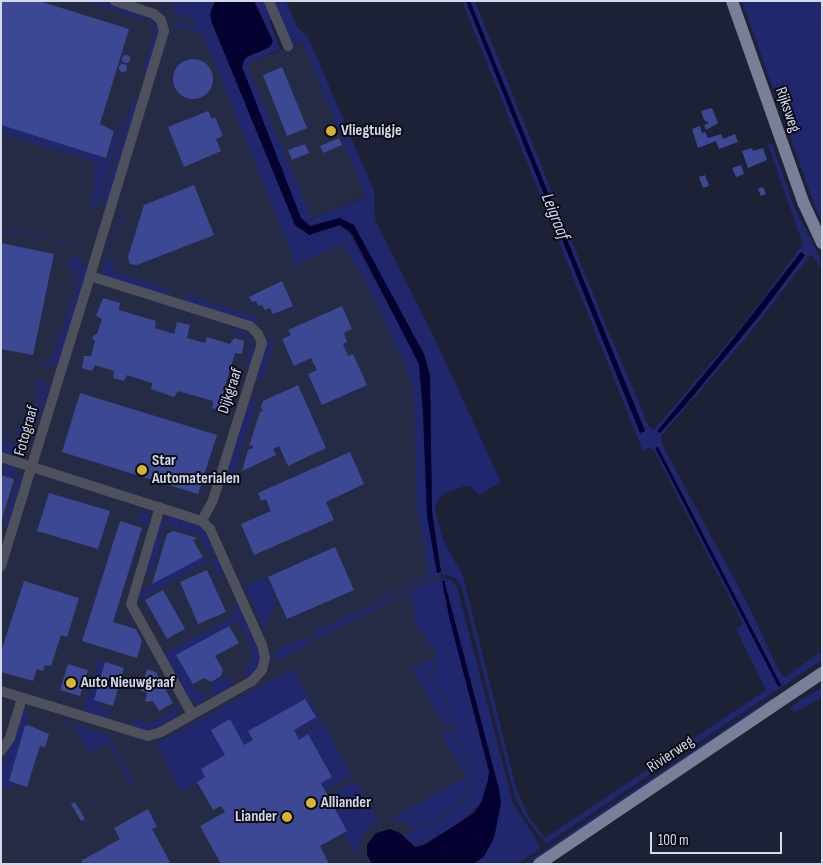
<!DOCTYPE html>
<style>
body{margin:0}
#map{position:relative;width:823px;height:865px;overflow:hidden;background:#1c2136;font-family:"Sofia Sans Condensed",sans-serif}
div>[style]{position:absolute}
.built>*{inset:0;background:#252b45}
.green>*{inset:0;background:#21276d}
.water>*{inset:0;background:#040030}
.stream>*{height:2.5px;margin:-1.25px;padding:0 1.25px;transform-origin:1.25px;border-radius:1.25px;background:#040030}
.building>*{inset:0;background:#3c4893}
.round{border-radius:50%}
.minor>*{height:10px;margin:-5px;padding:0 5px;transform-origin:5px;border-radius:5px;background:#4e515c}
.major>*{height:12px;margin:-6px;padding:0 6px;transform-origin:6px;border-radius:6px;background:#797f96}
.dots>*{width:14px;height:14px;translate:-50% -50%;box-sizing:border-box;border:2px solid #090b15;border-radius:50%}
span{translate:-50% -50%;white-space:nowrap;text-align:center;line-height:1.15;-webkit-text-stroke:4px #090b15;paint-order:stroke}
.street-label{font-size:16px;color:#d4d9e8}
.poi-label{font-size:16px;color:#d4d9e8;font-weight:700}
.left{translate:0 -50%;text-align:left}
.right{translate:-100% -50%;text-align:right}
.water-label{font-size:18px;color:#d5dbf1;font-style:italic}
.frame{position:absolute;inset:0;border:2px solid #d4d9e8;pointer-events:none}
.scale{position:absolute;left:650px;top:832px;width:132px;height:22px;box-sizing:border-box;border:2px solid #d4d9e8;border-top:0;padding-left:6px;font-size:15px;line-height:18px;white-space:nowrap;color:#d4d9e8;-webkit-text-stroke:4px #090b15;paint-order:stroke}
</style>
<div id="map">
<div class="built">
<i style="clip-path:polygon(1px 1px,246px 1px,235px 64px,299px 224px,339px 222px,421px 355px,428px 504px,440px 572px,491px 772px,440px 864px,1px 864px)"></i>
<i style="clip-path:polygon(302px 41px,367px 196px,312px 219px,247px 64px)"></i>
</div>
<div class="green">
<i style="clip-path:polygon(84px 1px,99px 1px,143px 15px,142px 19px)"></i>
<i style="clip-path:polygon(175px 1px,215px 1px,210px 14px,212px 23px,295px 225px,304px 232px,313px 235px,337px 226px,348px 230px,415px 355px,421px 372px,427px 516px,437px 572px,441px 571px,432px 512px,430px 376px,424px 354px,354px 226px,340px 218px,310px 226px,301px 218px,242px 67px,244px 60px,247px 57px,270px 46px,252px 1px,266px 1px,274px 19px,269px 21px,280px 49px,247px 64px,312px 219px,366px 197px,302px 41px,290px 46px,272px 1px,286px 1px,297px 27px,308px 37px,374px 191px,375px 220px,432px 333px,501px 482px,479px 495px,471px 487px,465px 486px,445px 493px,437px 502px,435px 509px,443px 540px,463px 576px,517px 791px,529px 817px,545px 838px,766px 690px,736px 629px,743px 624px,654px 450px,648px 448px,643px 451px,462px 1px,475px 1px,598px 306px,649px 427px,654px 430px,747px 320px,803px 244px,768px 145px,772px 144px,795px 209px,822px 261px,822px 270px,811px 254px,749px 334px,661px 436px,662px 444px,749px 607px,780px 673px,785px 677px,822px 651px,822px 660px,546px 844px,525px 817px,515px 798px,461px 585px,455px 578px,442px 574px,420px 581px,309px 629px,429px 575px,416px 499px,415px 410px,412px 388px,406px 367px,368px 286px,342px 243px,296px 265px,203px 34px,179px 25px,174px 34px,175px 21px,195px 27px,197px 21px,172px 12px)"></i>
<i style="clip-path:polygon(742px 1px,822px 1px,822px 223px,813px 201px)"></i>
<i style="clip-path:polygon(146px 16px,154px 22px,158px 33px,148px 70px,142px 72px,154px 34px,152px 25px)"></i>
<i style="clip-path:polygon(136px 97px,139px 98px,107px 204px,101px 207px,134px 99px)"></i>
<i style="clip-path:polygon(126px 115px,97px 208px,91px 208px,96px 173px,92px 172px,95px 164px,108px 159px,117px 127px)"></i>
<i style="clip-path:polygon(1px 125px,106px 158px,96px 162px,1px 133px)"></i>
<i style="clip-path:polygon(118px 218px,126px 220px,127px 223px,119px 221px,107px 258px,113px 261px,113px 270px,172px 291px,165px 295px,108px 277px,102px 272px)"></i>
<i style="clip-path:polygon(1px 228px,75px 244px,85px 247px,1px 230px)"></i>
<i style="clip-path:polygon(74px 257px,82px 259px,71px 295px,51px 360px,49px 367px,42px 365px,41px 360px,48px 362px,71px 295px,75px 270px,68px 268px,70px 260px)"></i>
<i style="clip-path:polygon(85px 261px,88px 267px,59px 362px,51px 367px)"></i>
<i style="clip-path:polygon(185px 294px,258px 318px,256px 323px,187px 302px)"></i>
<i style="clip-path:polygon(235px 327px,242px 330px,252px 340px,254px 352px,249px 366px,245px 364px,250px 348px,249px 341px,243px 334px,232px 331px)"></i>
<i style="clip-path:polygon(273px 337px,273px 344px,263px 379px,261px 380px,257px 377px,267px 342px)"></i>
<i style="clip-path:polygon(35px 379px,45px 381px,28px 436px,1px 435px,1px 432px,16px 435px,17px 429px,23px 428px,24px 424px,31px 425px,39px 383px,33px 381px)"></i>
<i style="clip-path:polygon(47px 382px,50px 386px,49px 392px,29px 439px)"></i>
<i style="clip-path:polygon(258px 396px,241px 451px,235px 448px,249px 403px)"></i>
<i style="clip-path:polygon(1px 442px,18px 443px,29px 445px,21px 453px,12px 455px,1px 452px)"></i>
<i style="clip-path:polygon(234px 450px,241px 453px,233px 478px,228px 470px)"></i>
<i style="clip-path:polygon(4px 463px,14px 468px,21px 480px,7px 529px,3px 527px,18px 478px,2px 473px)"></i>
<i style="clip-path:polygon(135px 505px,148px 512px,150px 527px,138px 523px,142px 509px)"></i>
<i style="clip-path:polygon(175px 517px,181px 519px,178px 529px,167px 523px,162px 528px,163px 537px,156px 535px,162px 521px)"></i>
<i style="clip-path:polygon(183px 520px,201px 527px,214px 551px,208px 554px,199px 535px,180px 529px)"></i>
<i style="clip-path:polygon(155px 537px,162px 539px,152px 572px,149px 574px,144px 573px)"></i>
<i style="clip-path:polygon(203px 557px,205px 561px,213px 557px,217px 558px,223px 573px,219px 577px,211px 560px,136px 601px,140px 587px,150px 589px,152px 584px)"></i>
<i style="clip-path:polygon(266px 577px,276px 600px,264px 629px,245px 586px)"></i>
<i style="clip-path:polygon(443px 578px,451px 580px,457px 587px,513px 803px,540px 846px,539px 850px,517px 864px,474px 864px,484px 856px,494px 838px,496px 827px,489px 780px,481px 803px,463px 821px,418px 847px,404px 838px,413px 830px,439px 820px,471px 795px,468px 755px,451px 730px,455px 727px,453px 723px,447px 724px,450px 705px,431px 678px,438px 657px,415px 621px,411px 591px,315px 640px,313px 636px,315px 631px,426px 583px)"></i>
<i style="clip-path:polygon(237px 603px,259px 653px,258px 667px,247px 678px,245px 672px,253px 651px,238px 620px,177px 655px,198px 693px,202px 691px,207px 700px,198px 702px,193px 701px,188px 698px,163px 655px,235px 615px,232px 606px)"></i>
<i style="clip-path:polygon(305px 637px,311px 642px,276px 661px,274px 652px)"></i>
<i style="clip-path:polygon(436px 657px,429px 678px,448px 705px,445px 727px,412px 668px)"></i>
<i style="clip-path:polygon(99px 660px,105px 662px,94px 700px,100px 702px,99px 707px,111px 710px,109px 719px,83px 711px)"></i>
<i style="clip-path:polygon(293px 669px,321px 720px,296px 734px,294px 730px,315px 717px,305px 699px,249px 731px,253px 740px,201px 769px,205px 777px,182px 792px,156px 744px)"></i>
<i style="clip-path:polygon(225px 677px,236px 683px,214px 696px,209px 686px)"></i>
<i style="clip-path:polygon(822px 687px,822px 697px,794px 713px,790px 707px)"></i>
<i style="clip-path:polygon(773px 697px,773px 700px,558px 844px,528px 864px,524px 864px)"></i>
<i style="clip-path:polygon(180px 706px,175px 717px,154px 728px,144px 729px,133px 726px,135px 719px,150px 724px)"></i>
<i style="clip-path:polygon(24px 709px,29px 711px,9px 781px,13px 783px,11px 790px,1px 787px,1px 771px)"></i>
<i style="clip-path:polygon(64px 721px,108px 736px,135px 784px,131px 786px,108px 743px,90px 753px,73px 725px,66px 728px)"></i>
<i style="clip-path:polygon(323px 723px,352px 775px,325px 790px,321px 783px,332px 777px,309px 735px,299px 740px,298px 737px)"></i>
<i style="clip-path:polygon(448px 729px,466px 755px,469px 794px,434px 821px,411px 828px,402px 821px,391px 819px,466px 777px,441px 733px)"></i>
<i style="clip-path:polygon(355px 781px,378px 821px,367px 829px,362px 835px,359px 851px,353px 851px,343px 833px,347px 830px,328px 796px)"></i>
</div>
<div class="water">
<i style="clip-path:polygon(215px 1px,254px 1px,273px 41px,270px 47px,247px 57px,244px 60px,242px 67px,301px 218px,310px 226px,340px 218px,354px 225px,424px 354px,430px 376px,432px 512px,441px 572px,437px 573px,427px 516px,423px 413px,419px 364px,352px 234px,340px 225px,309px 235px,295px 225px,212px 23px,210px 14px)"></i>
<i style="clip-path:polygon(466px 1px,470px 1px,645px 431px,640px 433px)"></i>
<i style="clip-path:polygon(801px 252px,805px 255px,759px 316px,687px 403px,660px 433px,658px 432px,658px 430px,734px 338px)"></i>
<i style="clip-path:polygon(444px 580px,499px 789px,501px 803px,494px 838px,484px 856px,474px 864px,372px 864px,367px 855px,367px 845px,376px 833px,390px 829px,400px 833px,415px 847px,424px 845px,474px 813px,481px 803px,488px 780px,489px 771px,450px 621px,442px 581px)"></i>
</div>
<div class="stream">
<i style="left:657px;top:448px;width:266px;rotate:62.7deg"></i>
</div>
<div class="building">
<i style="clip-path:polygon(1px 1px,39px 1px,129px 29px,100px 124px,114px 131px,106px 158px,1px 125px)"></i>
<i class="round" style="left:122px;top:55px;width:8px;height:8px"></i>
<i class="round" style="left:173px;top:59px;width:40px;height:40px"></i>
<i class="round" style="left:119px;top:64px;width:8px;height:8px"></i>
<i style="clip-path:polygon(282px 67px,307px 128px,287px 136px,263px 75px)"></i>
<i style="clip-path:polygon(712px 108px,718px 123px,706px 130px,704px 125px,709px 123px,704px 120px,701px 111px)"></i>
<i style="clip-path:polygon(208px 111px,212px 119px,215px 117px,223px 136px,216px 139px,221px 151px,184px 167px,168px 127px)"></i>
<i style="clip-path:polygon(700px 126px,702px 133px,705px 132px,708px 138px,721px 134px,723px 139px,735px 134px,738px 142px,719px 149px,716px 141px,698px 148px,692px 129px)"></i>
<i style="clip-path:polygon(339px 138px,342px 145px,323px 153px,320px 146px)"></i>
<i style="clip-path:polygon(305px 144px,309px 153px,292px 160px,288px 150px)"></i>
<i style="clip-path:polygon(752px 148px,753px 151px,763px 148px,767px 160px,748px 168px,742px 151px)"></i>
<i style="clip-path:polygon(741px 165px,744px 174px,736px 177px,732px 168px)"></i>
<i style="clip-path:polygon(705px 175px,709px 186px,703px 188px,699px 177px)"></i>
<i style="clip-path:polygon(194px 185px,214px 235px,137px 265px,130px 264px,128px 257px,144px 205px)"></i>
<i style="clip-path:polygon(763px 187px,766px 194px,761px 196px,758px 189px)"></i>
<i style="clip-path:polygon(1px 243px,54px 254px,33px 355px,1px 349px)"></i>
<i style="clip-path:polygon(282px 281px,293px 306px,273px 314px,270px 308px,265px 310px,262px 305px,258px 306px,256px 301px,252px 302px,249px 297px)"></i>
<i style="clip-path:polygon(103px 298px,120px 303px,119px 310px,156px 321px,155px 328px,174px 334px,177px 322px,190px 325px,187px 338px,205px 343px,207px 337px,230px 344px,234px 338px,244px 341px,242px 354px,235px 353px,222px 397px,228px 400px,224px 411px,212px 408px,213px 401px,178px 391px,174px 397px,151px 389px,152px 383px,127px 375px,124px 381px,113px 378px,114px 371px,95px 365px,92px 371px,82px 368px,84px 356px,91px 356px,95px 341px,92px 338px,94px 335px,97px 334px,102px 319px,96px 316px)"></i>
<i style="clip-path:polygon(342px 306px,352px 329px,344px 333px,347px 342px,343px 344px,348px 356px,353px 354px,367px 385px,322px 405px,308px 374px,317px 370px,311px 358px,294px 366px,282px 339px,291px 335px,288px 330px)"></i>
<i style="clip-path:polygon(298px 385px,326px 448px,288px 466px,279px 446px,273px 449px,276px 455px,242px 471px,248px 450px,253px 448px,252px 445px,249px 446px,260px 412px,263px 411px,261px 407px,263px 401px)"></i>
<i style="clip-path:polygon(80px 393px,217px 435px,198px 494px,62px 452px)"></i>
<i style="clip-path:polygon(350px 452px,364px 484px,326px 502px,334px 520px,254px 555px,241px 524px,271px 511px,266px 499px,261px 501px,258px 493px)"></i>
<i style="clip-path:polygon(1px 475px,14px 479px,2px 519px,1px 518px)"></i>
<i style="clip-path:polygon(49px 493px,110px 511px,98px 549px,37px 531px)"></i>
<i style="clip-path:polygon(120px 521px,142px 528px,113px 622px,136px 629px,142px 641px,137px 658px,82px 641px)"></i>
<i style="clip-path:polygon(173px 531px,197px 538px,193px 540px,203px 557px,152px 584px,167px 534px)"></i>
<i style="clip-path:polygon(335px 547px,354px 590px,287px 619px,268px 577px)"></i>
<i style="clip-path:polygon(207px 570px,226px 612px,198px 624px,180px 582px)"></i>
<i style="clip-path:polygon(24px 581px,79px 598px,67px 637px,61px 635px,51px 666px,45px 665px,43px 671px,37px 669px,33px 681px,1px 672px,1px 652px)"></i>
<i style="clip-path:polygon(163px 590px,185px 629px,167px 639px,145px 600px)"></i>
<i style="clip-path:polygon(229px 626px,239px 643px,215px 656px,223px 670px,221px 676px,211px 682px,204px 678px,193px 684px,176px 655px)"></i>
<i style="clip-path:polygon(105px 662px,124px 668px,113px 706px,94px 700px)"></i>
<i style="clip-path:polygon(68px 664px,88px 670px,80px 696px,60px 690px)"></i>
<i style="clip-path:polygon(147px 669px,156px 672px,173px 703px,159px 711px,153px 701px,145px 702px,147px 693px,141px 691px)"></i>
<i style="clip-path:polygon(305px 699px,316px 717px,294px 730px,299px 740px,308px 734px,332px 777px,321px 783px,347px 831px,320px 846px,329px 864px,221px 864px,200px 826px,225px 812px,221px 806px,213px 810px,197px 782px,205px 777px,201px 769px,225px 755px,211px 730px,230px 719px,244px 745px,253px 740px,248px 731px)"></i>
<i style="clip-path:polygon(28px 725px,49px 734px,45px 747px,40px 746px,27px 787px,9px 781px,25px 726px)"></i>
<i style="clip-path:polygon(75px 802px,85px 819px,81px 821px,71px 804px)"></i>
<i style="clip-path:polygon(148px 809px,157px 827px,152px 829px,171px 864px,83px 864px,81px 861px,120px 839px,114px 828px)"></i>
</div>
<div class="minor">
<i style="left:115px;top:1px;width:41px;rotate:18.4deg"></i>
<i style="left:154px;top:14px;width:9px;rotate:41deg"></i>
<i style="left:161px;top:20px;width:11px;rotate:75deg"></i>
<i style="left:164px;top:31px;width:256px;rotate:106.8deg"></i>
<i style="left:90px;top:276px;width:168px;rotate:17.4deg"></i>
<i style="left:250px;top:326px;width:11px;rotate:45deg"></i>
<i style="left:258px;top:334px;width:10px;rotate:66deg"></i>
<i style="left:262px;top:343px;width:164px;rotate:107.3deg"></i>
<i style="left:213px;top:500px;width:24px;rotate:118deg"></i>
<i style="left:269px;top:1px;width:49px;rotate:67.1deg"></i>
<i style="left:1px;top:457px;width:211px;rotate:17.7deg"></i>
<i style="left:202px;top:521px;width:11px;rotate:45deg"></i>
<i style="left:210px;top:529px;width:127px;rotate:65.9deg"></i>
<i style="left:262px;top:645px;width:13px;rotate:77deg"></i>
<i style="left:265px;top:658px;width:12px;rotate:104deg"></i>
<i style="left:262px;top:670px;width:15px;rotate:132deg"></i>
<i style="left:252px;top:681px;width:104px;rotate:150.7deg"></i>
<i style="left:161px;top:732px;width:14px;rotate:163deg"></i>
<i style="left:148px;top:736px;width:154px;rotate:-163deg"></i>
<i style="left:160px;top:507px;width:101px;rotate:106.6deg"></i>
<i style="left:131px;top:604px;width:126px;rotate:61deg"></i>
<i style="left:1px;top:566px;width:303px;rotate:-72.9deg"></i>
<i style="left:1px;top:751px;width:16px;rotate:-55deg"></i>
<i style="left:10px;top:738px;width:42px;rotate:-73.3deg"></i>
</div>
<div class="major">
<i style="left:732px;top:1px;width:215px;rotate:70.5deg"></i>
<i style="left:804px;top:204px;width:43px;rotate:65.2deg"></i>
<i style="left:539px;top:864px;width:341px;rotate:-34deg"></i>
</div>
<div class="dots">
<i style="left:331px;top:131px;background:#d7b434"></i>
<i style="left:142px;top:470px;background:#d7b434"></i>
<i style="left:71px;top:683px;background:#d7b434"></i>
<i style="left:311px;top:803px;background:#d7b434"></i>
<i style="left:287px;top:817px;background:#d7b434"></i>
</div>
<div class="street-label">
<span style="left:787px;top:110px;rotate:71deg">Rijksweg</span>
<span style="left:231px;top:391px;rotate:-72deg">Dijkgraaf</span>
<span style="left:27px;top:431px;rotate:-74deg">Fotograaf</span>
<span style="left:671px;top:755px;rotate:-34deg">Rivierweg</span>
</div>
<div class="poi-label">
<span class="left" style="left:341px;top:131px">Vliegtuigje</span>
<span class="left" style="left:152px;top:470px">Star<br>Automaterialen</span>
<span class="left" style="left:81px;top:683px">Auto Nieuwgraaf</span>
<span class="left" style="left:321px;top:803px">Alliander</span>
<span class="right" style="left:277px;top:817px">Liander</span>
</div>
<div class="water-label">
<span style="left:555px;top:217px;rotate:68deg">Leigraaf</span>
</div>
<div class="frame"></div>
<div class="scale">100 m</div>
</div>
